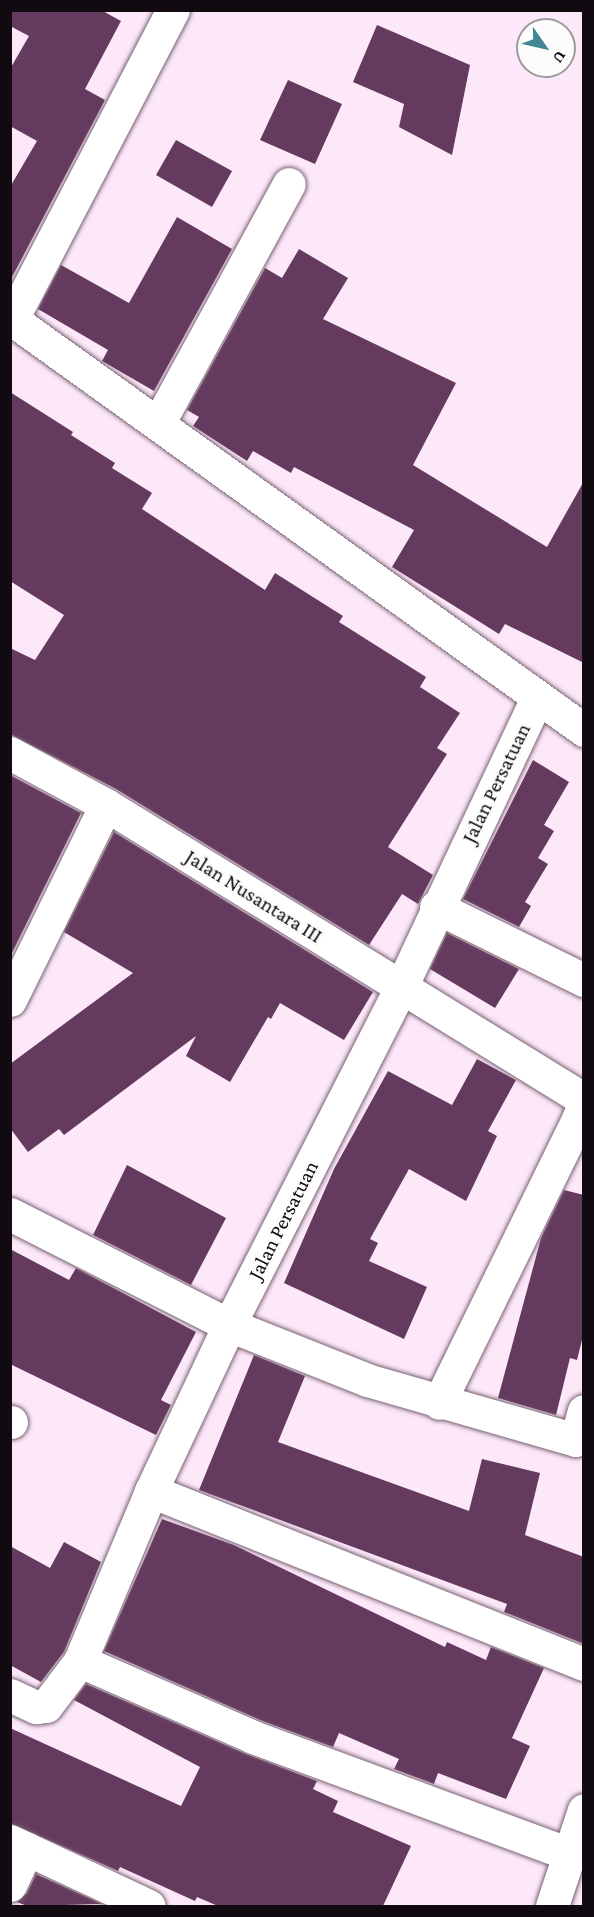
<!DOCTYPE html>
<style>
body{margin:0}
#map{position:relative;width:594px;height:1917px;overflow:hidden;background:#fde8f9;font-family:"Crimson Pro",serif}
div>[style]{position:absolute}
.building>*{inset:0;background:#653a5f}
.roads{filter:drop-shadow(0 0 2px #776173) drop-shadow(0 0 2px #776173)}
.minor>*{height:33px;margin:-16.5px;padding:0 16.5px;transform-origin:16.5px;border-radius:16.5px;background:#fff}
.major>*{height:33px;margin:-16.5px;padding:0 16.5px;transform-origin:16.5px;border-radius:16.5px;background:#fff}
span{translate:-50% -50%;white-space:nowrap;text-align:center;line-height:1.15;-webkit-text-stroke:6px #fcfcfc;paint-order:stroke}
.street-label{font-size:21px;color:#120a11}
.frame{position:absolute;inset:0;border:12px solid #120a11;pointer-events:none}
.north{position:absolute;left:516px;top:18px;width:60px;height:60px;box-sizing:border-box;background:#fcfcfc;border:2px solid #9e9b9e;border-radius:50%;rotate:124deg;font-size:16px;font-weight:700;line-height:24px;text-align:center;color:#120a11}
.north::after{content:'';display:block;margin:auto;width:21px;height:27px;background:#418692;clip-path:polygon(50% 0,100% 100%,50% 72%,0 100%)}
</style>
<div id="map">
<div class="building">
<i style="clip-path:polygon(10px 10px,101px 10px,121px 21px,85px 89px,105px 100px,10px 281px,10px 187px,37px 141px,10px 126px,10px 69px,29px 36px,10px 26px)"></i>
<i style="clip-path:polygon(377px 25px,470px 65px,452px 155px,399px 127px,404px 104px,353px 82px)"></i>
<i style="clip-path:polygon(288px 80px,342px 104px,315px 164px,260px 140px)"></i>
<i style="clip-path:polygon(176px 140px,232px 171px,212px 207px,156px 175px)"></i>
<i style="clip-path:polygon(177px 217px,232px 249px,154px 391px,102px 361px,108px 350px,38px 309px,61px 265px,129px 303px)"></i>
<i style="clip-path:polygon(299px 249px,348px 278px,323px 319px,456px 383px,413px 465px,547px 547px,584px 481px,584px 663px,505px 624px,499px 634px,392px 567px,414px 530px,294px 467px,291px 473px,253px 451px,247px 461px,193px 426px,199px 417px,187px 410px,265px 268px,282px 278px)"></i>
<i style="clip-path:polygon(10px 392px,73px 432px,71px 435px,115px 463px,112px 468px,152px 493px,142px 509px,265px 590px,275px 573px,343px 616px,339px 622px,426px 677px,420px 687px,460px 713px,437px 748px,447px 754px,388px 847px,433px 875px,418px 904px,402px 894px,369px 945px,116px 789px,10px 734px,10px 648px,35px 660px,64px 615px,10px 581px)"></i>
<i style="clip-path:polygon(533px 760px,569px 782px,544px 825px,554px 831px,538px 858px,548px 864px,525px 902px,531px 906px,519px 927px,463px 899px)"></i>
<i style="clip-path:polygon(10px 775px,81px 813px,10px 957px)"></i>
<i style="clip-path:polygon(114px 832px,373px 992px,344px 1040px,280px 1003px,271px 1019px,268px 1017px,230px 1082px,186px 1056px,196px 1036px,64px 1135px,59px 1129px,28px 1152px,10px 1128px,10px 1064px,133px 973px,64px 932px)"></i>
<i style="clip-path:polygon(447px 933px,519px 969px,495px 1008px,430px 969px)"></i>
<i style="clip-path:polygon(477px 1059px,516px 1080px,488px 1131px,497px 1136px,466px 1201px,409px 1169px,370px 1239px,378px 1243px,369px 1261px,427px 1287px,404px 1339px,284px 1283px,334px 1169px,388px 1071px,452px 1105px)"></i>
<i style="clip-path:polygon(127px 1165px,226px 1218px,191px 1285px,93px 1235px)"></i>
<i style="clip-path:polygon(564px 1190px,584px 1195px,584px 1332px,577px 1360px,570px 1358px,556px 1415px,498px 1398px,541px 1238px)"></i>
<i style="clip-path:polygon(10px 1249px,69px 1280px,76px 1268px,196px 1332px,161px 1400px,171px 1405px,156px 1435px,10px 1364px)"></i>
<i style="clip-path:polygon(254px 1355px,305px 1376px,278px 1442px,469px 1511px,482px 1459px,540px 1473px,525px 1535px,584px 1557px,584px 1644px,504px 1612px,507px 1604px,199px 1490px)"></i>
<i style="clip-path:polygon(162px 1519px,234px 1545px,445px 1647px,447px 1642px,486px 1660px,491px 1647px,544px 1668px,512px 1738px,530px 1746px,506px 1799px,438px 1773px,434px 1784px,394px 1769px,399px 1759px,339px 1733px,333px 1747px,260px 1720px,104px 1651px)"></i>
<i style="clip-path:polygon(64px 1542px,101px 1562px,64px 1652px,41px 1682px,10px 1665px,10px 1546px,50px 1568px)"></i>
<i style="clip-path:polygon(86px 1684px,246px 1754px,317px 1781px,313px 1789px,338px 1801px,333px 1812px,411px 1846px,383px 1906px,218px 1906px,197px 1897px,195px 1901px,120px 1867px,118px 1871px,10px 1823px,10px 1728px,181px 1806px,200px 1767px,74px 1700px)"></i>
<i style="clip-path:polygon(36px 1874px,102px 1904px,27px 1906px,17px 1902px,27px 1893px)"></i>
</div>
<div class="roads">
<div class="minor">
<i style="left:12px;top:319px;width:348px;rotate:-62.5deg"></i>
<i style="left:159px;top:422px;width:271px;rotate:-61.4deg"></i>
<i style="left:10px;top:753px;width:109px;rotate:28.4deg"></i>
<i style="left:106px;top:805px;width:557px;rotate:31.63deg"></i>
<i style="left:580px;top:1097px;width:9px;rotate:72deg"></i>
<i style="left:583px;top:1106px;width:14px;rotate:111deg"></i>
<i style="left:578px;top:1119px;width:316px;rotate:116.1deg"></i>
<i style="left:436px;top:907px;width:165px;rotate:26.3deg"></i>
<i style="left:10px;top:1000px;width:217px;rotate:-63.8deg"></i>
<i style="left:10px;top:1214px;width:246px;rotate:26.9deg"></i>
<i style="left:229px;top:1325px;width:149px;rotate:21.7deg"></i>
<i style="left:367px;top:1380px;width:217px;rotate:16deg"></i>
<i style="left:576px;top:1440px;width:30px;rotate:-75deg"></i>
<i style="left:10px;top:1422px;width:1px"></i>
<i style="left:151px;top:1491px;width:466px;rotate:21.8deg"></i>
<i style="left:80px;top:1661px;width:189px;rotate:23.7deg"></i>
<i style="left:253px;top:1737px;width:335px;rotate:20.3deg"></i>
<i style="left:10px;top:1695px;width:29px;rotate:25deg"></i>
<i style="left:36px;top:1707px;width:10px;rotate:-6deg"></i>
<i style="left:46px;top:1706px;width:56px;rotate:-52.9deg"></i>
<i style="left:80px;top:1661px;width:184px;rotate:-67.3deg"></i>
<i style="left:151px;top:1491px;width:183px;rotate:-64.8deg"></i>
<i style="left:229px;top:1325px;width:379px;rotate:-63deg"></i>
<i style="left:401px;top:987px;width:319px;rotate:-64.8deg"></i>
<i style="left:10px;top:1841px;width:153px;rotate:25.1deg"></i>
<i style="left:10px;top:1885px;width:40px;rotate:-65deg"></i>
<i style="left:552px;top:1906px;width:101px;rotate:-71.6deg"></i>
</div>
<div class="major">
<i style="left:10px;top:318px;width:707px;rotate:35.67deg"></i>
</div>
</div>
<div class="street-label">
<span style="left:496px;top:783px;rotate:-64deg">Jalan Persatuan</span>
<span style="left:254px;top:896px;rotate:32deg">Jalan Nusantara III</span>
<span style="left:283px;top:1220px;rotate:-63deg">Jalan Persatuan</span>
</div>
<div class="frame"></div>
<div class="north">U</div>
</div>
